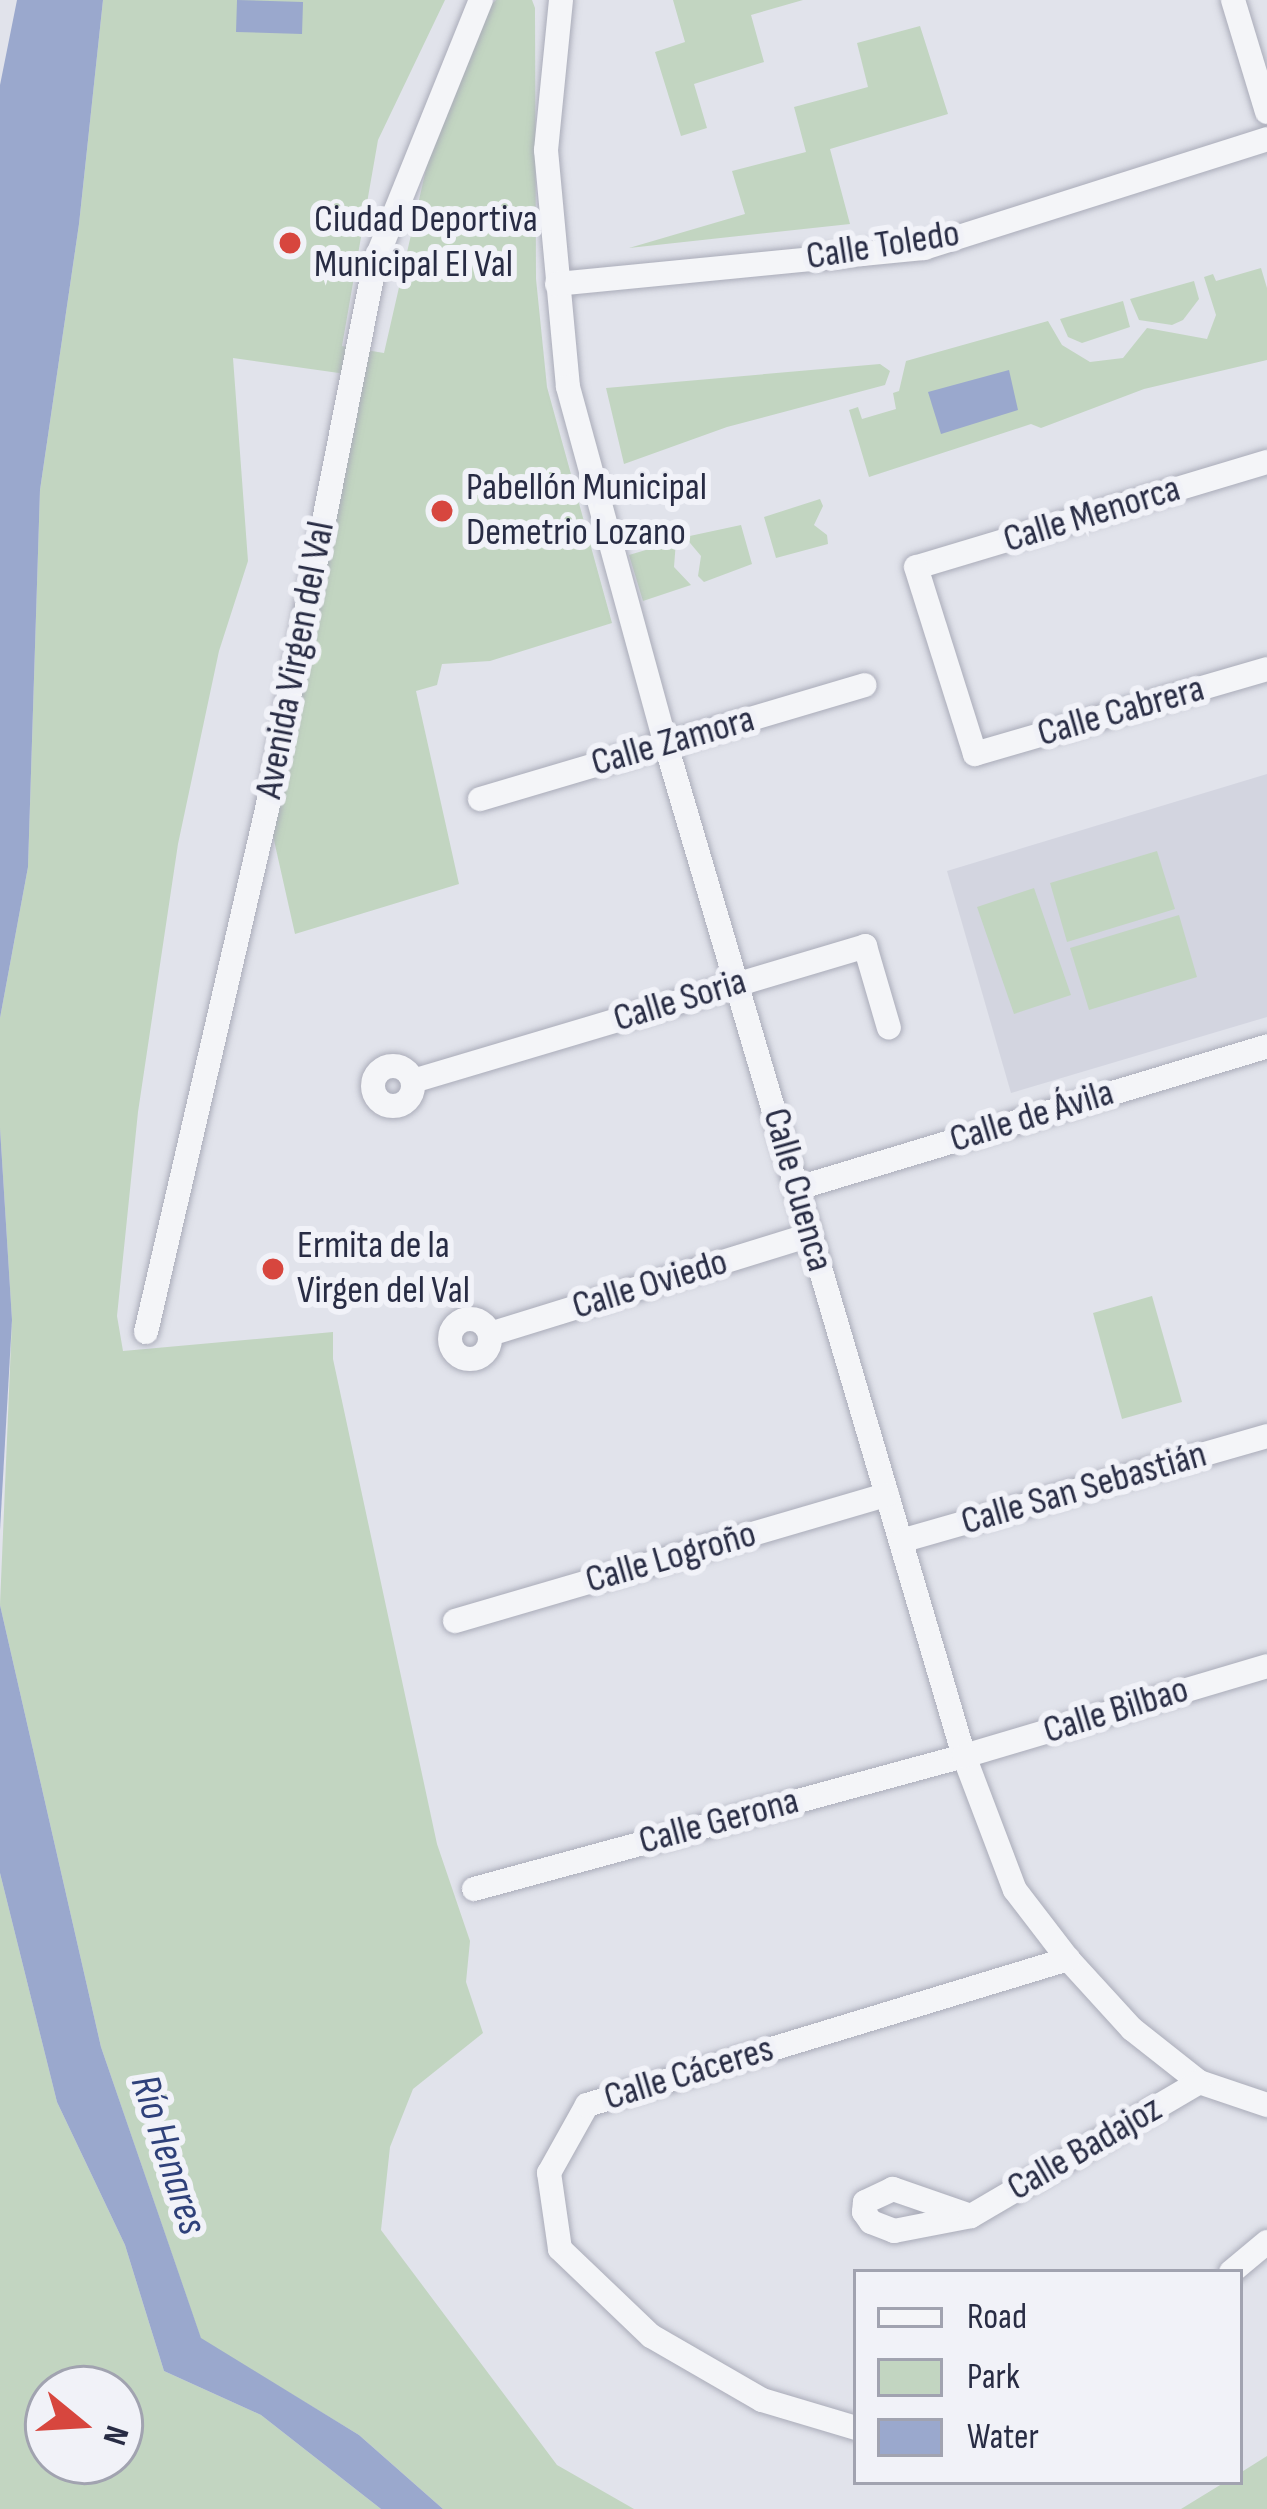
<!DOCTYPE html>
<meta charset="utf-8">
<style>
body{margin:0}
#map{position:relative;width:1267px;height:2509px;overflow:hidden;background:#e1e3eb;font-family:"Sofia Sans Condensed",sans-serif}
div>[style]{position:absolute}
.built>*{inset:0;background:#d3d5e0}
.green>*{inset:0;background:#c2d5c1}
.water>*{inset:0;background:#9aa8cd}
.roads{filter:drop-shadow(0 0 3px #aaacb9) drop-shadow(0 0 3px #aaacb9)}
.minor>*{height:24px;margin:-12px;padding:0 12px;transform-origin:12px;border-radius:12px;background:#f4f5f8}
.minor>.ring{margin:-12px;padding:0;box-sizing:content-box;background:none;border:24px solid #f4f5f8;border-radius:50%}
.dots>*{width:33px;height:33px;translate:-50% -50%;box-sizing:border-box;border:6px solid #f1f2f8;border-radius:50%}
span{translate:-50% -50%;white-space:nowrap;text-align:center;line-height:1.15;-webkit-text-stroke:12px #f1f2f8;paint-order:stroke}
.poi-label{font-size:39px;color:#282c44}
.left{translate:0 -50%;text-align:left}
.street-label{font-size:39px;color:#282c44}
.water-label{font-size:42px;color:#2f417a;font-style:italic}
.legend{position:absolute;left:853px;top:2269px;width:390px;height:216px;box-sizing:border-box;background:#f1f2f8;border:3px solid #a1a3b0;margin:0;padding:15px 21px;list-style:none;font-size:36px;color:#282c44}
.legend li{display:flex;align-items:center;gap:24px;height:60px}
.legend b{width:60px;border:3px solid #a1a3b0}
.north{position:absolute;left:24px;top:2365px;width:120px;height:120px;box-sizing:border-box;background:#f1f2f8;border:3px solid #a1a3b0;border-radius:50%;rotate:108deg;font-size:33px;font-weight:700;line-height:48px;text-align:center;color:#282c44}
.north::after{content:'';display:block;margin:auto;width:42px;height:54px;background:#d7463e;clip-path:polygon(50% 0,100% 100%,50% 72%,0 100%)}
</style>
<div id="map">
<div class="built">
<i style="clip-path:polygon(1267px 774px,1267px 1017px,1011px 1093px,947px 871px)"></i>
</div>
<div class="green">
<i style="clip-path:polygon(103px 0,445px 0,378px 140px,342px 346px,384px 353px,432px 143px,488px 8px,496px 0,532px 0,535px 8px,536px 279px,547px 387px,612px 623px,490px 661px,442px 664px,437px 685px,416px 691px,459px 884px,295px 934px,267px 809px,353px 375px,233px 358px,248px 561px,219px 651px,178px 844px,138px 1112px,117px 1316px,123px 1351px,333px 1332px,333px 1359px,437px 1844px,470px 1941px,466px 1982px,483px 2033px,413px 2089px,390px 2147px,381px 2230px,557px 2465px,634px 2509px,443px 2509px,359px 2435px,201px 2339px,101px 2047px,0 1605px,12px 1320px,0 1128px,0 1018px,28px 867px,40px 490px,79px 224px)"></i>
<i style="clip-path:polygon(673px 0,803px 0,751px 15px,764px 62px,694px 84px,707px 128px,681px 136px,655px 52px,685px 42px)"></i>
<i style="clip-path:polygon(920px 26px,948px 114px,830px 149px,850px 224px,629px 248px,745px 214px,732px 171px,806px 152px,794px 107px,868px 87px,857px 43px)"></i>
<i style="clip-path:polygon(1261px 268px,1267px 288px,1267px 360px,1144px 389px,1041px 428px,1031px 424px,869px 477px,849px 410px,858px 407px,862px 419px,896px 409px,893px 393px,899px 391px,906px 361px,1048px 321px,1062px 345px,1090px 362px,1123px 358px,1147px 328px,1207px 339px,1216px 315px,1204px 277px,1213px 274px,1216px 281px)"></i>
<i style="clip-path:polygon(1194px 281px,1199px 299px,1183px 320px,1172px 325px,1139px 320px,1130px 299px)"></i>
<i style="clip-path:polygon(1123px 301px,1130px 327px,1082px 343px,1068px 337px,1060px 319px)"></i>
<i style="clip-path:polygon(880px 364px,890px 371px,885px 385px,727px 427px,624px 464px,606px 388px)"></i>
<i style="clip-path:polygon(820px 499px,823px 506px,814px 525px,827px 535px,828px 544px,776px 558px,764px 517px)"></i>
<i style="clip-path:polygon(741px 525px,752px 564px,704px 582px,698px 576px,701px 556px,685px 537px)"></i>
<i style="clip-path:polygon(676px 541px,674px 567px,691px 585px,643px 601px,629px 555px)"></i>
<i style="clip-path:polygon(1157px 851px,1175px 909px,1067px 942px,1050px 883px)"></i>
<i style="clip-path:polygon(1034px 888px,1071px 995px,1014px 1014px,977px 907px)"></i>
<i style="clip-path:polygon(1179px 915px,1197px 977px,1089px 1010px,1070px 948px)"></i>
<i style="clip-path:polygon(1152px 1296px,1182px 1402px,1122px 1419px,1093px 1313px)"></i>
<i style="clip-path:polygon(evenodd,0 1873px,57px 2102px,125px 2245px,164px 2371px,261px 2415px,381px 2509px,0 2509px,0 1873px,48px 2389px,120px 2389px,120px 2461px,48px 2461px,48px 2389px)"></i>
<i style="clip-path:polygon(1267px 2456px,1267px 2509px,1181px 2509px,1225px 2482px,1240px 2482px,1240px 2473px)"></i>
</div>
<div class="water">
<i style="clip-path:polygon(17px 0,103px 0,79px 224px,40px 490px,28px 867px,0 1018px,0 85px)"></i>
<i style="clip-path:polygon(237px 0,303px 2px,302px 34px,236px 32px)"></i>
<i style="clip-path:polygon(1009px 370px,1018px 410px,941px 434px,928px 392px)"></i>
<i style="clip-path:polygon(0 1128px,12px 1320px,0 1530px)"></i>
<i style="clip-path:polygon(0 1605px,101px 2047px,201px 2338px,359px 2435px,443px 2509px,381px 2509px,261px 2415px,164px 2371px,125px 2245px,57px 2102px,0 1873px)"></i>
</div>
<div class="roads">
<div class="minor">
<i style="left:561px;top:0;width:151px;rotate:95.7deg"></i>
<i style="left:546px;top:150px;width:238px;rotate:84.7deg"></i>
<i style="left:568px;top:387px;width:371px;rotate:74.7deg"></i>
<i style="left:666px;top:745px;width:1054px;rotate:73.58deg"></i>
<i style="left:964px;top:1756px;width:143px;rotate:69.2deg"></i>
<i style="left:1015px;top:1890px;width:87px;rotate:52.5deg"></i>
<i style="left:1068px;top:1959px;width:95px;rotate:47.6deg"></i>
<i style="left:1132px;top:2029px;width:85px;rotate:38.3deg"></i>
<i style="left:1199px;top:2082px;width:72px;rotate:18.7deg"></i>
<i style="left:1233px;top:0;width:117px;rotate:73.1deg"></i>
<i style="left:557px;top:284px;width:369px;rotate:-5.6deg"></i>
<i style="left:924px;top:248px;width:360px;rotate:-17.6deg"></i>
<i style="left:1267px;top:462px;width:366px;rotate:163.3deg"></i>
<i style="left:916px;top:567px;width:196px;rotate:72.5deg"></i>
<i style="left:975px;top:754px;width:304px;rotate:-16.2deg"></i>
<i style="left:480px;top:799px;width:401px;rotate:-16.5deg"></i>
<i class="ring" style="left:373px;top:1066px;width:16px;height:16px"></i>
<i style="left:413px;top:1081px;width:472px;rotate:-16.6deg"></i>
<i style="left:865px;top:946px;width:85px;rotate:73.7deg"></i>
<i style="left:798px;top:1188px;width:490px;rotate:-16.8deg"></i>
<i class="ring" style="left:450px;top:1319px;width:16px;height:16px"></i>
<i style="left:146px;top:1332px;width:537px;rotate:-76.97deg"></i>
<i style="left:267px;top:809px;width:558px;rotate:-78.83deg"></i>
<i style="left:375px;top:262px;width:283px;rotate:-68deg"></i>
<i style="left:490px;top:1334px;width:335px;rotate:-17.2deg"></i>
<i style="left:901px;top:1541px;width:381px;rotate:-16deg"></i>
<i style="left:455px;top:1621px;width:450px;rotate:-16.3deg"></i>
<i style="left:474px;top:1889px;width:508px;rotate:-15.19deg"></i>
<i style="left:964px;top:1756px;width:316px;rotate:-16.5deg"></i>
<i style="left:971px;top:2216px;width:83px;rotate:-160.9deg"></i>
<i style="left:893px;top:2189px;width:31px;rotate:155deg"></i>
<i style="left:865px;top:2202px;width:10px;rotate:96deg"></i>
<i style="left:864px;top:2212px;width:12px;rotate:55deg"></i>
<i style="left:871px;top:2222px;width:25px;rotate:21deg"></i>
<i style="left:894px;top:2231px;width:78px;rotate:-11deg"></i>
<i style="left:971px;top:2216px;width:264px;rotate:-30.4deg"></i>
<i style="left:1231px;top:2272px;width:47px;rotate:-39.8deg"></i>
<i style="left:856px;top:2428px;width:98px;rotate:-163.4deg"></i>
<i style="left:762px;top:2400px;width:128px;rotate:-150deg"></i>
<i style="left:651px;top:2336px;width:126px;rotate:-136.3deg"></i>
<i style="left:560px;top:2249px;width:77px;rotate:-98.2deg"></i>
<i style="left:549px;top:2173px;width:78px;rotate:-60.8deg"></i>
<i style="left:587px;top:2105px;width:503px;rotate:-16.88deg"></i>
</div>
</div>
<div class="dots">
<i style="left:290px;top:243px;background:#d7463e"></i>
<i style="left:442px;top:511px;background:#d7463e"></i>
<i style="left:273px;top:1269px;background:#d7463e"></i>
</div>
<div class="poi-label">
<span class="left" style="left:314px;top:243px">Ciudad Deportiva<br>Municipal El Val</span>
<span class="left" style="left:466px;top:511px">Pabellón Municipal<br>Demetrio Lozano</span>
<span class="left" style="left:297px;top:1269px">Ermita de la<br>Virgen del Val</span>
</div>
<div class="street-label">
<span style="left:883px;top:246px;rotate:-9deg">Calle Toledo</span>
<span style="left:1092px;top:515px;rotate:-17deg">Calle Menorca</span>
<span style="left:296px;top:660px;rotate:-79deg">Avenida Virgen del Val</span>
<span style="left:1121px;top:712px;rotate:-16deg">Calle Cabrera</span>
<span style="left:673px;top:742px;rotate:-16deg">Calle Zamora</span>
<span style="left:680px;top:1001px;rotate:-17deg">Calle Soria</span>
<span style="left:1032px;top:1117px;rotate:-17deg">Calle de Ávila</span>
<span style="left:797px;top:1190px;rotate:74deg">Calle Cuenca</span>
<span style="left:650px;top:1285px;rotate:-17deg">Calle Oviedo</span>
<span style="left:1084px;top:1489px;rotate:-16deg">Calle San Sebastián</span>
<span style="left:671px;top:1558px;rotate:-16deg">Calle Logroño</span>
<span style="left:1116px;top:1711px;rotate:-17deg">Calle Bilbao</span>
<span style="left:719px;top:1822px;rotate:-15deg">Calle Gerona</span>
<span style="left:689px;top:2074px;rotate:-17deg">Calle Cáceres</span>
<span style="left:1085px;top:2149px;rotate:-30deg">Calle Badajoz</span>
</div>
<div class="water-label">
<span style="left:168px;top:2155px;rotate:72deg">Río Henares</span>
</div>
<ul class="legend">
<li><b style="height:15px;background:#f4f5f8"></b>Road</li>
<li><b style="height:33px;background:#c2d5c1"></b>Park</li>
<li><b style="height:33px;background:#9aa8cd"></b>Water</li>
</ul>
<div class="north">N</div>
</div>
